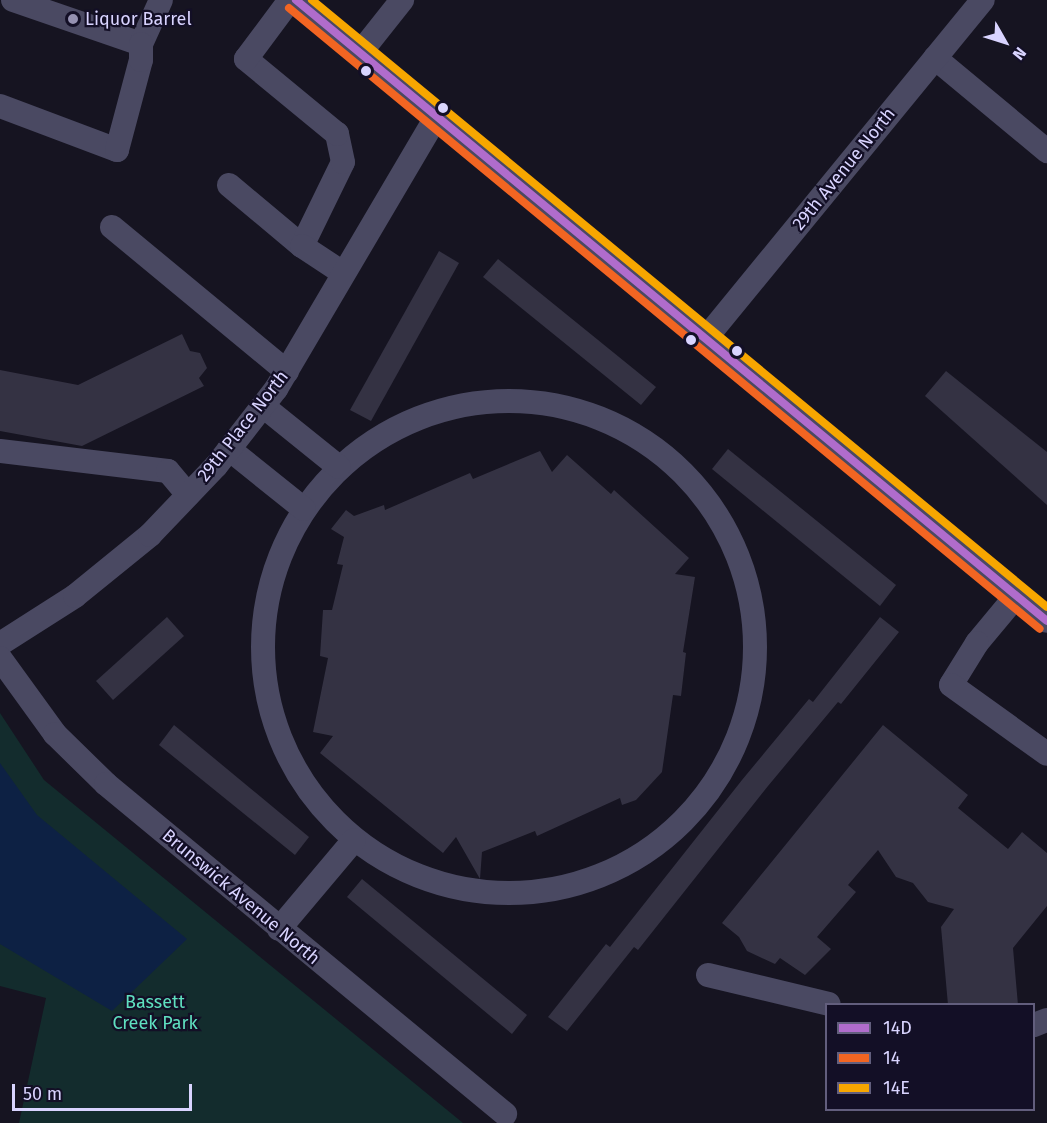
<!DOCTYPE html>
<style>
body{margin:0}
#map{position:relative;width:1047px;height:1123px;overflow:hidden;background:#161421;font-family:"Fira Sans",sans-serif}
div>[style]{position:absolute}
.green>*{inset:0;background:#132c2d}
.water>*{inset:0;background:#0d2144}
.building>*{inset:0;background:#343243}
.minor>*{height:24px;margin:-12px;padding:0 12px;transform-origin:12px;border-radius:12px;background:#4a4962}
.minor>.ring{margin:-12px;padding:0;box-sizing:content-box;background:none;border:24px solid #4a4962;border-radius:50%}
.bus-1>*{height:8px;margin:-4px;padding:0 4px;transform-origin:4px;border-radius:4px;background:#b06ccc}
.bus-2>*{height:8px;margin:-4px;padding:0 4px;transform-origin:4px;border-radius:4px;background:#f26522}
.bus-3>*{height:8px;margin:-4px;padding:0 4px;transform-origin:4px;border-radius:4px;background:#f7a600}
.dots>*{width:16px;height:16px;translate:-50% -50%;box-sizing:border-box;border:3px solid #130f26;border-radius:50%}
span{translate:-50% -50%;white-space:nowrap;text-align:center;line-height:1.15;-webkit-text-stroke:4.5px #130f26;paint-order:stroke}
.poi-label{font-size:18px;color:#d9d4ff}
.left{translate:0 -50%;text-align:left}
.street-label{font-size:18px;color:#d9d4ff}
.park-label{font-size:18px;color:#5fe0c0}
.legend{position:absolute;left:825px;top:1003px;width:210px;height:108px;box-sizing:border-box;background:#130f26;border:2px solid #625e7d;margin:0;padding:8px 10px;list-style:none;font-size:18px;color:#d9d4ff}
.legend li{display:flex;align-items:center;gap:12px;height:30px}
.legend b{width:30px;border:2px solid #625e7d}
.north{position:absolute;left:975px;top:12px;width:60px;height:60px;-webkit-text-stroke:4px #130f26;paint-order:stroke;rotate:129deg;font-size:16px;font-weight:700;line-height:24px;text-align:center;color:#d9d4ff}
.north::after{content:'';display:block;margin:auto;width:21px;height:27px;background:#d9d4ff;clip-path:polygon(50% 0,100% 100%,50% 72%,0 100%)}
.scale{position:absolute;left:12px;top:1084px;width:180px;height:27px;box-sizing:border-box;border:3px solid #d9d4ff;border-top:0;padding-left:8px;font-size:18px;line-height:21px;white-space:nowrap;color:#d9d4ff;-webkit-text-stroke:4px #130f26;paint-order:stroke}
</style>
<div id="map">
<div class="green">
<i style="clip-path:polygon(0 713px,44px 780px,463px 1123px,19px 1123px,46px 998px,0 986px)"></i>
</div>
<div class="water">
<i style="clip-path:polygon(0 763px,37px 815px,187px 939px,112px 1011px,0 944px)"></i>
</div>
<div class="building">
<i style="clip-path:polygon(439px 251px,459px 263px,371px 421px,350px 410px)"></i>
<i style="clip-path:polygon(498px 259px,656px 387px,641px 405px,483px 277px)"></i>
<i style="clip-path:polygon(182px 334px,190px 351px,200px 353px,207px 368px,199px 378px,204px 386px,82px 446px,0 431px,0 370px,78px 385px)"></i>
<i style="clip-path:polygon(946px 371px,1047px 452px,1047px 505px,925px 396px)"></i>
<i style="clip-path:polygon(728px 449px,896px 585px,880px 606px,712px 469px)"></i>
<i style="clip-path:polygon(540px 451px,552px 472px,567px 455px,611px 494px,614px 490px,689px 558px,675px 574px,695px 577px,683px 652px,686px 653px,681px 696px,673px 695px,662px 772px,636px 800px,622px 805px,620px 798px,537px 836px,535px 831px,482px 852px,480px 879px,456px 837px,443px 853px,320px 753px,333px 736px,313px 732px,328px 658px,320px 656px,323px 610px,332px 610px,343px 565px,337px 564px,344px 537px,331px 529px,346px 510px,354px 516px,384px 505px,385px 510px,470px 473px,473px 479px)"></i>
<i style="clip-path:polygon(167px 617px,184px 636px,113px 700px,96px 681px)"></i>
<i style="clip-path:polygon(880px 617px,899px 632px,841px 704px,838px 702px,768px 786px,638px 950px,634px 947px,567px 1031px,548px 1017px,606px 944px,610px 947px,742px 780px,809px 699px,813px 702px)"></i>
<i style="clip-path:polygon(174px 725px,309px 837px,295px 855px,159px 745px)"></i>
<i style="clip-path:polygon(883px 725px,968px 795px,958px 808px,1008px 849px,1022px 832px,1047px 853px,1047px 906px,1013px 948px,1018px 1005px,948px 1005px,941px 927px,954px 909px,928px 902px,913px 883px,896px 877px,878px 850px,848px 885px,856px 892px,817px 937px,831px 949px,805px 975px,780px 958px,775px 964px,747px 951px,739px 937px,722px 923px)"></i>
<i style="clip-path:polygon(362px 879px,527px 1015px,512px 1034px,347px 897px)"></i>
</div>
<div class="minor">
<i style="left:13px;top:0;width:135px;rotate:19deg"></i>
<i style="left:141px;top:44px;width:48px;rotate:-65.6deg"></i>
<i style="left:296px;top:0;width:974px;rotate:39.59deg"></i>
<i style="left:360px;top:53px;width:68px;rotate:-51.6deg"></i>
<i style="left:935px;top:58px;width:146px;rotate:39.7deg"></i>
<i style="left:0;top:106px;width:125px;rotate:20.6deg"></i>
<i style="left:117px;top:150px;width:93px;rotate:-75.1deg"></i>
<i style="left:141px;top:60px;width:16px;rotate:-90deg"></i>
<i style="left:229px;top:185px;width:95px;rotate:39.9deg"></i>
<i style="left:302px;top:246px;width:93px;rotate:-64deg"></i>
<i style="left:343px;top:162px;width:29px;rotate:-102deg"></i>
<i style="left:337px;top:134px;width:118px;rotate:-140.5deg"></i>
<i style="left:246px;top:59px;width:74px;rotate:-53.3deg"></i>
<i style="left:112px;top:227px;width:227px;rotate:39.6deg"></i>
<i style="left:302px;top:246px;width:49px;rotate:33.4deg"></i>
<i style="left:706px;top:338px;width:437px;rotate:-50.7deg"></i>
<i class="ring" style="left:263px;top:401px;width:468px;height:468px"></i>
<i style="left:263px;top:406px;width:97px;rotate:38.8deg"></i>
<i style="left:229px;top:449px;width:96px;rotate:38.7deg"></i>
<i style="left:0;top:451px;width:169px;rotate:6.8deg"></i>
<i style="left:168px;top:471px;width:31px;rotate:50deg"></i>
<i style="left:1016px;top:596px;width:61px;rotate:129.7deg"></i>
<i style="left:977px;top:643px;width:49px;rotate:121.8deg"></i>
<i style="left:951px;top:685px;width:118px;rotate:35.7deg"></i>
<i style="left:0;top:644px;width:89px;rotate:-32.6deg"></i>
<i style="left:75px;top:596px;width:97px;rotate:-39.1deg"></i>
<i style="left:150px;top:535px;width:95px;rotate:-46.3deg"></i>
<i style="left:216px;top:466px;width:98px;rotate:-52.1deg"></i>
<i style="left:276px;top:389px;width:317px;rotate:-59.5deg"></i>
<i style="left:0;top:658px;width:94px;rotate:54.1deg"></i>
<i style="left:55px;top:734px;width:71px;rotate:44.4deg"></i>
<i style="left:106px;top:784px;width:518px;rotate:39.59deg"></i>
<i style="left:279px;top:929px;width:116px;rotate:-49.9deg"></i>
<i style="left:708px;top:975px;width:124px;rotate:13.5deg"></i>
<i style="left:1034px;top:1025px;width:14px;rotate:-21deg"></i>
</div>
<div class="bus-1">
<i style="left:296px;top:0;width:974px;rotate:39.59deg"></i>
</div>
<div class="bus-2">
<i style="left:289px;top:8px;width:974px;rotate:39.59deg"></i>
</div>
<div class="bus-3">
<i style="left:312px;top:0;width:953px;rotate:39.55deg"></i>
</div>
<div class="dots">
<i style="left:73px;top:19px;background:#9591b1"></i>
<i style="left:366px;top:71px;background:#d9d4ff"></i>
<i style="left:443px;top:108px;background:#d9d4ff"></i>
<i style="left:691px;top:340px;background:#d9d4ff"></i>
<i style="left:737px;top:351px;background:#d9d4ff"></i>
</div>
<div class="poi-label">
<span class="left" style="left:85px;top:19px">Liquor Barrel</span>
</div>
<div class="street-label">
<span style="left:844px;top:169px;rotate:-51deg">29th Avenue North</span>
<span style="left:243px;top:426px;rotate:-52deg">29th Place North</span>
<span style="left:241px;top:897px;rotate:40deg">Brunswick Avenue North</span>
</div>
<div class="park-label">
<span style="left:155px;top:1013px">Bassett<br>Creek Park</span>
</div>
<ul class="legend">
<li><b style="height:8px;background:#b06ccc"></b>14D</li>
<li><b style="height:8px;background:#f26522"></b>14</li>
<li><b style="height:8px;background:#f7a600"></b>14E</li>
</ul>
<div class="north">N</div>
<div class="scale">50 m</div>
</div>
